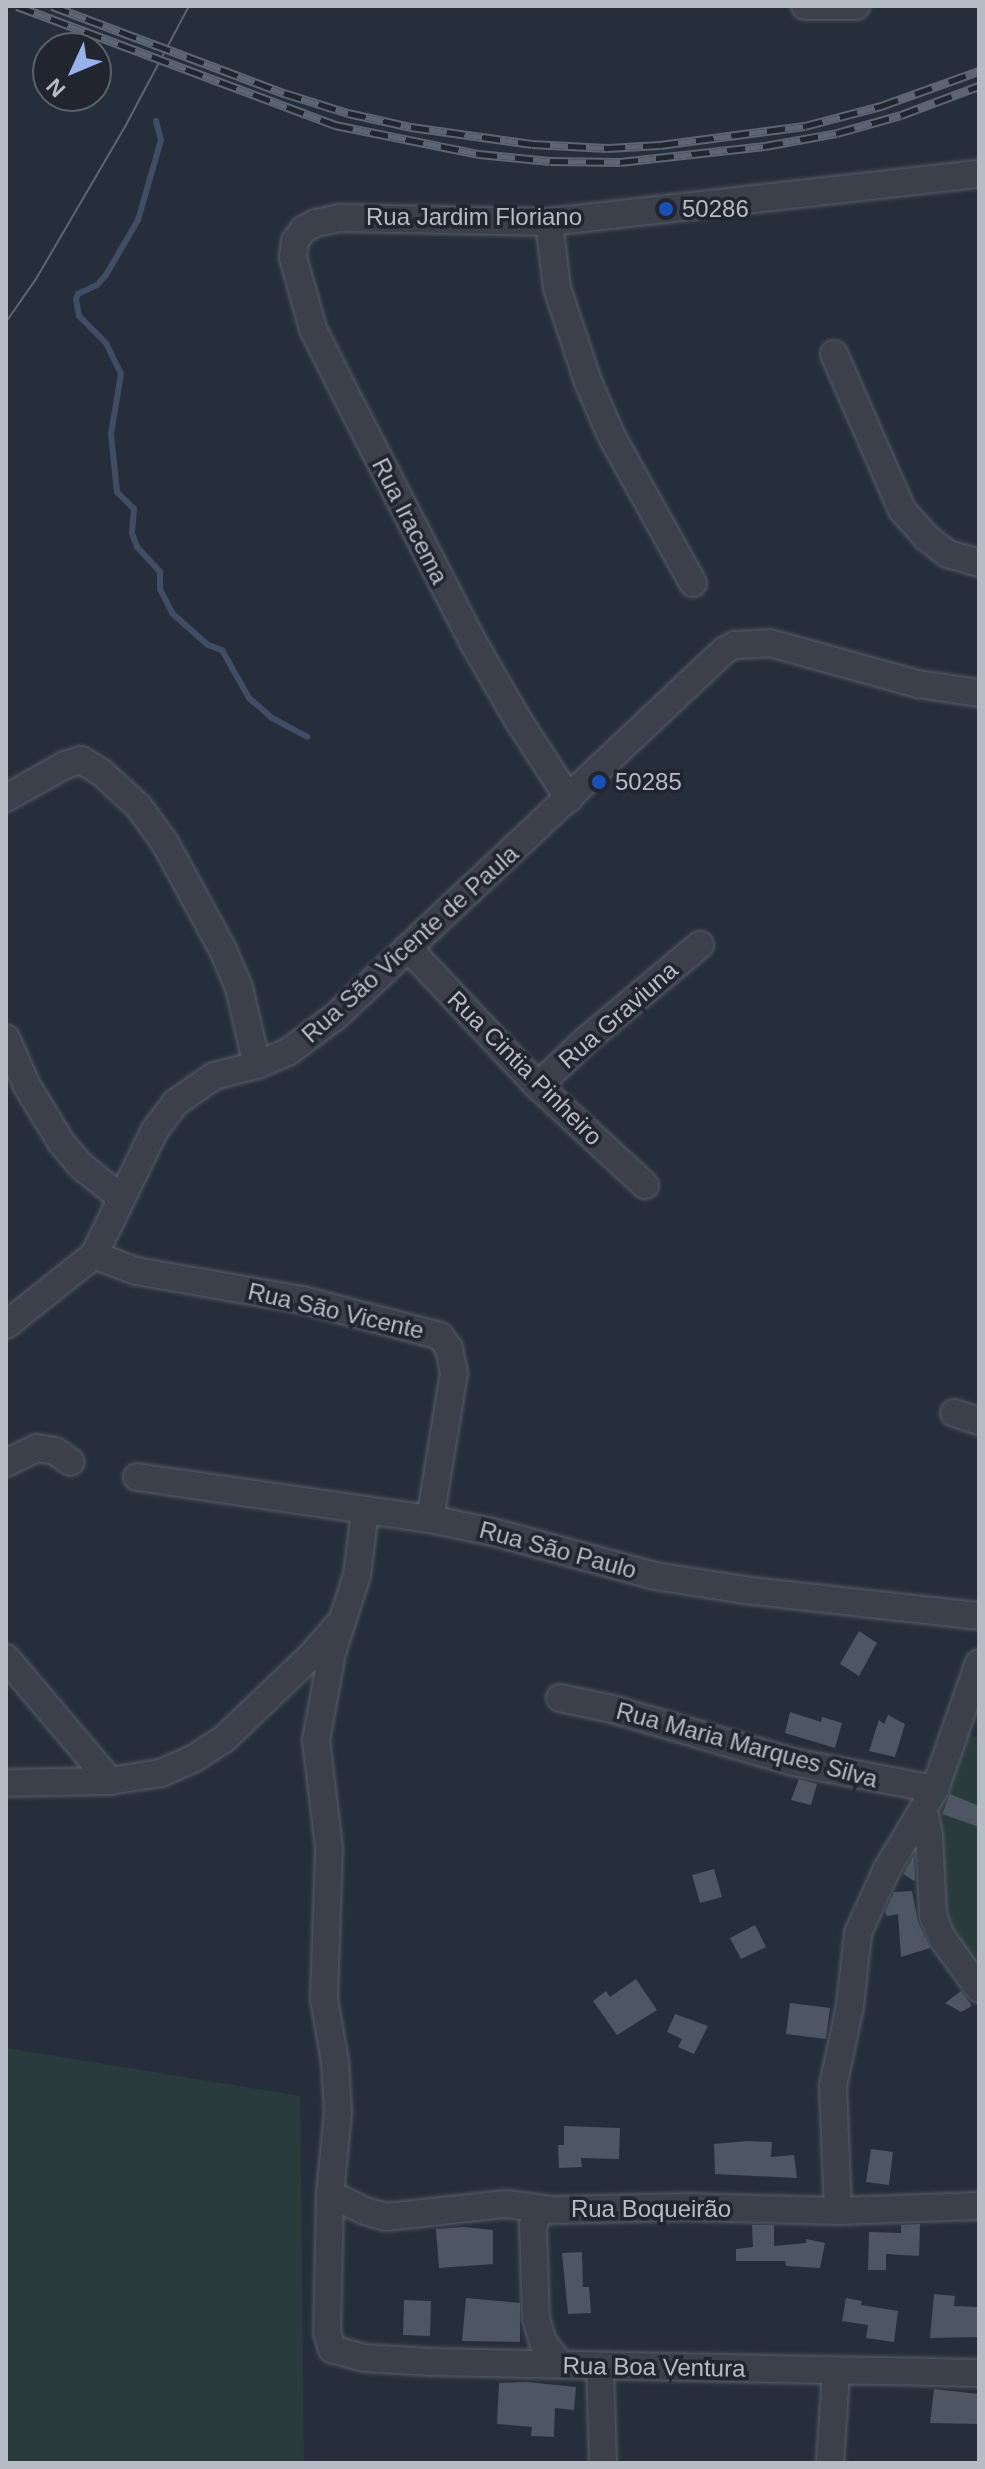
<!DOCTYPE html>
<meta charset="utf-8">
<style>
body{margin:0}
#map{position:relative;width:985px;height:2469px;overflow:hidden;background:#272e3b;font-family:Arial,sans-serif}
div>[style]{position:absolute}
.green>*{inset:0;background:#2a3b3d}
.stream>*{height:6px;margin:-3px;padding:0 3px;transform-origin:3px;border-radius:3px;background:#404d64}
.building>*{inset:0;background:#4e5563}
.roads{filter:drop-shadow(0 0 2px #595e69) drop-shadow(0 0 2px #595e69)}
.minor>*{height:26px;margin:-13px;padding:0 13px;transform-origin:13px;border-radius:13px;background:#3b404b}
.tram>*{height:2px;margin:-1px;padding:0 1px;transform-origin:1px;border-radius:1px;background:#5d6472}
.rail>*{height:9px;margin-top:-4.5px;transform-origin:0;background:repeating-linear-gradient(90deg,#202530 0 18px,#5d6472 0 36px);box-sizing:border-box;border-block:2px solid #5d6472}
.dots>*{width:22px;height:22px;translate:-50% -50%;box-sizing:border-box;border:4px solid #202530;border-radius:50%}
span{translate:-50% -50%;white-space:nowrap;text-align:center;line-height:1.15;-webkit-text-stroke:7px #202530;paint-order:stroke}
.poi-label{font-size:24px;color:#b6bcc6}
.left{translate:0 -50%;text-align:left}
.street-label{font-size:24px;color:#b6bcc6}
.frame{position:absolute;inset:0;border:8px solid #b6bcc6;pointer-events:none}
.north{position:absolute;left:32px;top:32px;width:80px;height:80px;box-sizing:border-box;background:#202530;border:2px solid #5c616c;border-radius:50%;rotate:226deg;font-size:22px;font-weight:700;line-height:32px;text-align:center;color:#b6bcc6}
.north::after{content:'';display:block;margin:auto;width:28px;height:36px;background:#97b2eb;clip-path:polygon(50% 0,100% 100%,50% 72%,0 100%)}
</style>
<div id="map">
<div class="green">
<i style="clip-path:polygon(961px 1731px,979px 1738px,979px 1985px,968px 1975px,937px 1884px,931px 1821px)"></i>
<i style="clip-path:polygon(6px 2048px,300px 2096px,304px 2463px,6px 2463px)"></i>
</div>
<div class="stream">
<i style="left:156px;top:121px;width:20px;rotate:75deg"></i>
<i style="left:161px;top:140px;width:83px;rotate:106deg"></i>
<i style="left:138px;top:220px;width:64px;rotate:120.2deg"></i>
<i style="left:106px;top:275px;width:13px;rotate:132deg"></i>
<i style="left:97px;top:285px;width:21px;rotate:155deg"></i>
<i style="left:78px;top:294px;width:5px;rotate:112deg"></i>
<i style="left:76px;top:299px;width:17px;rotate:80deg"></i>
<i style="left:79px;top:316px;width:38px;rotate:45deg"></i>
<i style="left:106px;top:343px;width:34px;rotate:64deg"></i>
<i style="left:121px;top:374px;width:61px;rotate:99.5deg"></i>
<i style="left:111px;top:434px;width:58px;rotate:84.1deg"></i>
<i style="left:117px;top:492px;width:24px;rotate:45deg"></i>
<i style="left:134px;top:509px;width:24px;rotate:95deg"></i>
<i style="left:132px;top:533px;width:15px;rotate:70deg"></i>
<i style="left:137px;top:547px;width:34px;rotate:47deg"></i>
<i style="left:160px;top:572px;width:17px;rotate:90deg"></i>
<i style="left:160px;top:589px;width:28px;rotate:63deg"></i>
<i style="left:173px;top:614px;width:47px;rotate:41.5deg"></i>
<i style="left:208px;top:645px;width:15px;rotate:20deg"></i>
<i style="left:222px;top:650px;width:55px;rotate:60.6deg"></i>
<i style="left:249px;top:698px;width:30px;rotate:41deg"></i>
<i style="left:272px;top:718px;width:40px;rotate:28deg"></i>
</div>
<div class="building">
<i style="clip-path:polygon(859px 1631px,877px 1643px,859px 1676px,840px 1664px)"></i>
<i style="clip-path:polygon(790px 1712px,821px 1722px,822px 1717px,842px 1723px,835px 1748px,785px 1733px)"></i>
<i style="clip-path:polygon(888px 1715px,905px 1724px,895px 1757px,869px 1751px,879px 1720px,884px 1724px)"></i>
<i style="clip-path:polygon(799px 1779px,817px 1784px,811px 1805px,791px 1800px)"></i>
<i style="clip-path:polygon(950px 1794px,979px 1806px,979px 1827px,942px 1814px)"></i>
<i style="clip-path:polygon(914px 1855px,915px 1879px,914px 1881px,903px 1874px)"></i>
<i style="clip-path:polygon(714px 1869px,722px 1897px,700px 1903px,692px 1875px)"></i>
<i style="clip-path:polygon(912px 1891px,918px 1922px,930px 1948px,901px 1957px,898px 1914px,887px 1916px,885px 1912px,894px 1892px)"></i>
<i style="clip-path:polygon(755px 1925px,766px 1947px,741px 1959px,730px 1938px)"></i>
<i style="clip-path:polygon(636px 1979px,657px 2010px,617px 2035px,593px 2001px,606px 1991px,610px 1997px)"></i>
<i style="clip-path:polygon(961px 1991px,972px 2006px,961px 2012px,945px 2003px)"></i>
<i style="clip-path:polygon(790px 2003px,830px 2008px,826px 2039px,786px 2034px)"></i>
<i style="clip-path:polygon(675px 2014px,708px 2026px,694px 2054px,678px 2047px,682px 2039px,667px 2032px)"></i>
<i style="clip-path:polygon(564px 2126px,620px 2128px,619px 2159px,581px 2158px,582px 2167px,559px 2168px,558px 2145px,564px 2145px)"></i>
<i style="clip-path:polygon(747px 2141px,772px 2142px,771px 2157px,794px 2155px,797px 2178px,715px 2174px,714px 2144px)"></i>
<i style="clip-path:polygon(871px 2149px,893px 2152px,889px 2185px,866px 2182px)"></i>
<i style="clip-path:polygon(920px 2224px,919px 2256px,886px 2254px,886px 2270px,868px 2270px,869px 2232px,901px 2233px,901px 2225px)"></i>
<i style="clip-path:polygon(752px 2225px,774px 2225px,774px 2246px,806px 2243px,806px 2239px,825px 2243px,820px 2268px,786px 2266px,785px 2261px,736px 2261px,736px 2249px,753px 2247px)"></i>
<i style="clip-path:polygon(465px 2227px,493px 2230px,493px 2264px,439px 2268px,436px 2229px)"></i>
<i style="clip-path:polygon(582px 2252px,583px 2287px,589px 2287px,591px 2313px,568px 2314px,562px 2253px)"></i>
<i style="clip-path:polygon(934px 2294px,955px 2296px,954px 2306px,979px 2307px,979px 2337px,930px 2338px)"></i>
<i style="clip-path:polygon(466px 2298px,520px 2303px,520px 2342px,462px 2341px)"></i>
<i style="clip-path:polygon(846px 2298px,862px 2301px,861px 2305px,898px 2311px,894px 2342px,866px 2338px,868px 2325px,842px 2321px)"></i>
<i style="clip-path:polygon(404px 2300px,431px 2301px,430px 2336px,403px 2335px)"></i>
<i style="clip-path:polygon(527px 2382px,576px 2387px,574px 2410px,555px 2408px,554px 2437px,531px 2436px,532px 2427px,497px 2424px,499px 2383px)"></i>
<i style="clip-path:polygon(934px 2389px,979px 2394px,979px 2424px,930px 2423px)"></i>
</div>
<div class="roads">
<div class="minor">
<i style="left:805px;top:6px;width:51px"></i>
<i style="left:549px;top:222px;width:66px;rotate:83.1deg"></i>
<i style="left:557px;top:288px;width:99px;rotate:71.7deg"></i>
<i style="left:588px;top:382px;width:60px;rotate:66.4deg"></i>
<i style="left:612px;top:437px;width:167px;rotate:61deg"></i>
<i style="left:834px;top:354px;width:170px;rotate:66.4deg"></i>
<i style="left:902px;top:510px;width:36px;rotate:48deg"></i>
<i style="left:926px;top:537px;width:28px;rotate:38deg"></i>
<i style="left:948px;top:554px;width:32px;rotate:16deg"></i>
<i style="left:6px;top:798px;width:68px;rotate:-29.2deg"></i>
<i style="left:65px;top:765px;width:17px;rotate:-17deg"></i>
<i style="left:81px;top:760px;width:23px;rotate:31deg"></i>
<i style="left:101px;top:772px;width:52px;rotate:42.6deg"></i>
<i style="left:139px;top:807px;width:44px;rotate:54.2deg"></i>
<i style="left:165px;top:843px;width:122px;rotate:61.5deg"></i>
<i style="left:223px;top:950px;width:41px;rotate:67.2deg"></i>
<i style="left:239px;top:988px;width:79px;rotate:76.8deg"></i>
<i style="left:569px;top:799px;width:94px;rotate:-122.8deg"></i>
<i style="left:518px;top:720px;width:90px;rotate:-120deg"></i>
<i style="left:473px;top:642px;width:282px;rotate:-117.2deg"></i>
<i style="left:344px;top:391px;width:69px;rotate:-116.6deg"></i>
<i style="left:313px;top:329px;width:75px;rotate:-105.5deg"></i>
<i style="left:293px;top:257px;width:16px;rotate:-83deg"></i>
<i style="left:295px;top:241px;width:15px;rotate:-53deg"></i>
<i style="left:304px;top:229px;width:13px;rotate:-27deg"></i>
<i style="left:316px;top:223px;width:25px;rotate:-12deg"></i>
<i style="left:340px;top:218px;width:209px;rotate:1.1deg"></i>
<i style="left:549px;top:222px;width:433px;rotate:-6.4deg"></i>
<i style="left:408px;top:948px;width:190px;rotate:46.7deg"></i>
<i style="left:538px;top:1086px;width:146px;rotate:42.8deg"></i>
<i style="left:6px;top:1038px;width:52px;rotate:66.4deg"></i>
<i style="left:27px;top:1086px;width:66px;rotate:58.7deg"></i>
<i style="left:61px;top:1142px;width:30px;rotate:50deg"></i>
<i style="left:80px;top:1165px;width:53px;rotate:38.8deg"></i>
<i style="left:538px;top:1086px;width:65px;rotate:-43.8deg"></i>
<i style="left:585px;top:1041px;width:150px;rotate:-39.9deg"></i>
<i style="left:94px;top:1255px;width:45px;rotate:20.9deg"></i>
<i style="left:136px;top:1271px;width:169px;rotate:9.9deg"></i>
<i style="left:303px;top:1300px;width:142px;rotate:14.7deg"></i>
<i style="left:440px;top:1336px;width:15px;rotate:53deg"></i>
<i style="left:449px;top:1348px;width:25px;rotate:79deg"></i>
<i style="left:454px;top:1373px;width:148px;rotate:99.3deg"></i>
<i style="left:6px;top:1325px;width:112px;rotate:-38.5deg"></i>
<i style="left:94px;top:1255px;width:139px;rotate:-64deg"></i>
<i style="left:155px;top:1130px;width:34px;rotate:-53deg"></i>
<i style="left:175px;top:1103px;width:47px;rotate:-34.7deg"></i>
<i style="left:214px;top:1076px;width:44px;rotate:-14.3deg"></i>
<i style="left:257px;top:1065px;width:34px;rotate:-23deg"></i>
<i style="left:288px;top:1052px;width:60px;rotate:-36.9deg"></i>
<i style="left:336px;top:1016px;width:534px;rotate:-43.26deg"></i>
<i style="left:725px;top:650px;width:11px;rotate:-27deg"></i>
<i style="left:735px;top:645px;width:35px;rotate:-3deg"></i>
<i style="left:770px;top:643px;width:154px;rotate:15.5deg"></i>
<i style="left:918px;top:684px;width:62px;rotate:8.4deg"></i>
<i style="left:954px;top:1413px;width:26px;rotate:18deg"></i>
<i style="left:6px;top:1463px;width:34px;rotate:-26deg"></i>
<i style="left:37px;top:1448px;width:18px;rotate:9deg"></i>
<i style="left:55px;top:1451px;width:19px;rotate:35deg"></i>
<i style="left:137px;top:1477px;width:296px;rotate:8.2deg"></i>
<i style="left:430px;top:1519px;width:64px;rotate:11.7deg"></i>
<i style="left:493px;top:1532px;width:168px;rotate:15.2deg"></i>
<i style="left:655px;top:1576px;width:90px;rotate:8.9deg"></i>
<i style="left:744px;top:1590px;width:236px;rotate:6.3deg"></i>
<i style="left:365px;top:1511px;width:64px;rotate:97.1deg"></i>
<i style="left:357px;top:1575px;width:82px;rotate:107.8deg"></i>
<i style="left:332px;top:1653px;width:88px;rotate:100.4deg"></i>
<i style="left:316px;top:1740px;width:109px;rotate:83.1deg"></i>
<i style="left:329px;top:1848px;width:151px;rotate:91.9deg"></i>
<i style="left:324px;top:1999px;width:64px;rotate:80.1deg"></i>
<i style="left:335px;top:2062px;width:50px;rotate:86.6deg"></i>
<i style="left:338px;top:2112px;width:82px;rotate:95.6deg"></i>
<i style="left:330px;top:2194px;width:138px;rotate:91.2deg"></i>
<i style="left:327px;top:2332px;width:18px;rotate:74deg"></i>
<i style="left:332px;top:2349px;width:33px;rotate:16deg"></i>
<i style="left:364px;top:2358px;width:68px;rotate:3.4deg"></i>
<i style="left:432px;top:2362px;width:547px;rotate:1.15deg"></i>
<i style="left:6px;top:1658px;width:161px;rotate:49.8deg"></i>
<i style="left:560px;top:1698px;width:53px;rotate:11.9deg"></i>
<i style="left:612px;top:1709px;width:189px;rotate:16.3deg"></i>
<i style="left:793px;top:1762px;width:145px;rotate:10.8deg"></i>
<i style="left:6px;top:1783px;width:104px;rotate:-1.1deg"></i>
<i style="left:110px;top:1781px;width:52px;rotate:-8.9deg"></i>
<i style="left:161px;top:1773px;width:35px;rotate:-24deg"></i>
<i style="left:193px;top:1759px;width:37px;rotate:-33deg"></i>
<i style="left:224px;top:1739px;width:120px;rotate:-43.7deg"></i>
<i style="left:311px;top:1656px;width:40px;rotate:-49deg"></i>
<i style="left:924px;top:1812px;width:25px;rotate:78deg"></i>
<i style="left:929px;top:1836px;width:80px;rotate:87.1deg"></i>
<i style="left:933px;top:1916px;width:24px;rotate:68deg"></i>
<i style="left:942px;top:1938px;width:63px;rotate:54deg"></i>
<i style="left:330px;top:2194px;width:39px;rotate:26deg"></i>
<i style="left:365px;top:2211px;width:22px;rotate:16deg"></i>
<i style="left:386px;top:2217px;width:121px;rotate:-6.2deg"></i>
<i style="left:506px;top:2204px;width:47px;rotate:7.3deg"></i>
<i style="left:553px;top:2210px;width:133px;rotate:-1.3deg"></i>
<i style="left:686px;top:2207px;width:152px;rotate:1.5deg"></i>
<i style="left:838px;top:2211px;width:141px;rotate:-2deg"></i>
<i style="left:541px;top:2209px;width:18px;rotate:117deg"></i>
<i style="left:533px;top:2225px;width:93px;rotate:88.2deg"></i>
<i style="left:536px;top:2318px;width:25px;rotate:74deg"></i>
<i style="left:543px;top:2342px;width:29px;rotate:52deg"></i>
<i style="left:838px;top:2211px;width:125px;rotate:-92.3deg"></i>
<i style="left:833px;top:2086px;width:82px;rotate:-78deg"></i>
<i style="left:850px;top:2006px;width:73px;rotate:-83.7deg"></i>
<i style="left:858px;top:1933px;width:70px;rotate:-65.6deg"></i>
<i style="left:887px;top:1869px;width:93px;rotate:-59deg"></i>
<i style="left:935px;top:1789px;width:133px;rotate:-70.8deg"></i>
<i style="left:600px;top:2366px;width:97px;rotate:88.2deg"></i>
<i style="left:830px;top:2463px;width:91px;rotate:-86.2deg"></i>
</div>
</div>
<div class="tram">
<i style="left:6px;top:322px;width:52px;rotate:-55.1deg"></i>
<i style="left:36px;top:279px;width:181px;rotate:-59.7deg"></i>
<i style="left:127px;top:123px;width:132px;rotate:-62.1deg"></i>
</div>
<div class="rail">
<i style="left:17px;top:6px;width:340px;rotate:20.5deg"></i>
<i style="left:335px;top:125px;width:147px;rotate:11.4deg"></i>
<i style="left:479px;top:154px;width:71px;rotate:5.6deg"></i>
<i style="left:550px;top:161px;width:70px;rotate:0.8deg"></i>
<i style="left:620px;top:162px;width:146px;rotate:-6.3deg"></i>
<i style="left:765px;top:146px;width:73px;rotate:-10.2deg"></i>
<i style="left:837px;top:133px;width:66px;rotate:-15.7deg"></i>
<i style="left:901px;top:115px;width:83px;rotate:-20.4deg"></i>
<i style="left:52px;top:6px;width:248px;rotate:20.6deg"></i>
<i style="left:284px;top:93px;width:67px;rotate:17.4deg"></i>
<i style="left:348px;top:113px;width:65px;rotate:12.5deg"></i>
<i style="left:411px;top:127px;width:122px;rotate:8deg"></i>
<i style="left:532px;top:144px;width:75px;rotate:3.1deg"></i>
<i style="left:607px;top:148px;width:53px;rotate:-3.2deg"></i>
<i style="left:660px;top:145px;width:146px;rotate:-7.5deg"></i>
<i style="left:805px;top:126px;width:79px;rotate:-14.7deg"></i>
<i style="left:881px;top:106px;width:104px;rotate:-19.7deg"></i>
</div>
<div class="dots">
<i style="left:666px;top:209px;background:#1a4fb4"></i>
<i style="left:599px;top:782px;background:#1a4fb4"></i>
</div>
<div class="poi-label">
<span class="left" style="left:682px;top:209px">50286</span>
<span class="left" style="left:615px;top:782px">50285</span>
</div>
<div class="street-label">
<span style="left:474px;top:217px">Rua Jardim Floriano</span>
<span style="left:410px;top:521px;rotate:63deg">Rua Iracema</span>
<span style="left:410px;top:944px;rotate:-42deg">Rua São Vicente de Paula</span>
<span style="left:618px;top:1015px;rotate:-41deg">Rua Graviuna</span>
<span style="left:525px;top:1068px;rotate:45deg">Rua Cintia Pinheiro</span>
<span style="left:336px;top:1311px;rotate:13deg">Rua São Vicente</span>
<span style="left:558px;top:1550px;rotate:15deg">Rua São Paulo</span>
<span style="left:747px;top:1745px;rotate:15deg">Rua Maria Marques Silva</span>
<span style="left:651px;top:2209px">Rua Boqueirão</span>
<span style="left:654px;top:2367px;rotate:1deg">Rua Boa Ventura</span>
</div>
<div class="frame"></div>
<div class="north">N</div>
</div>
